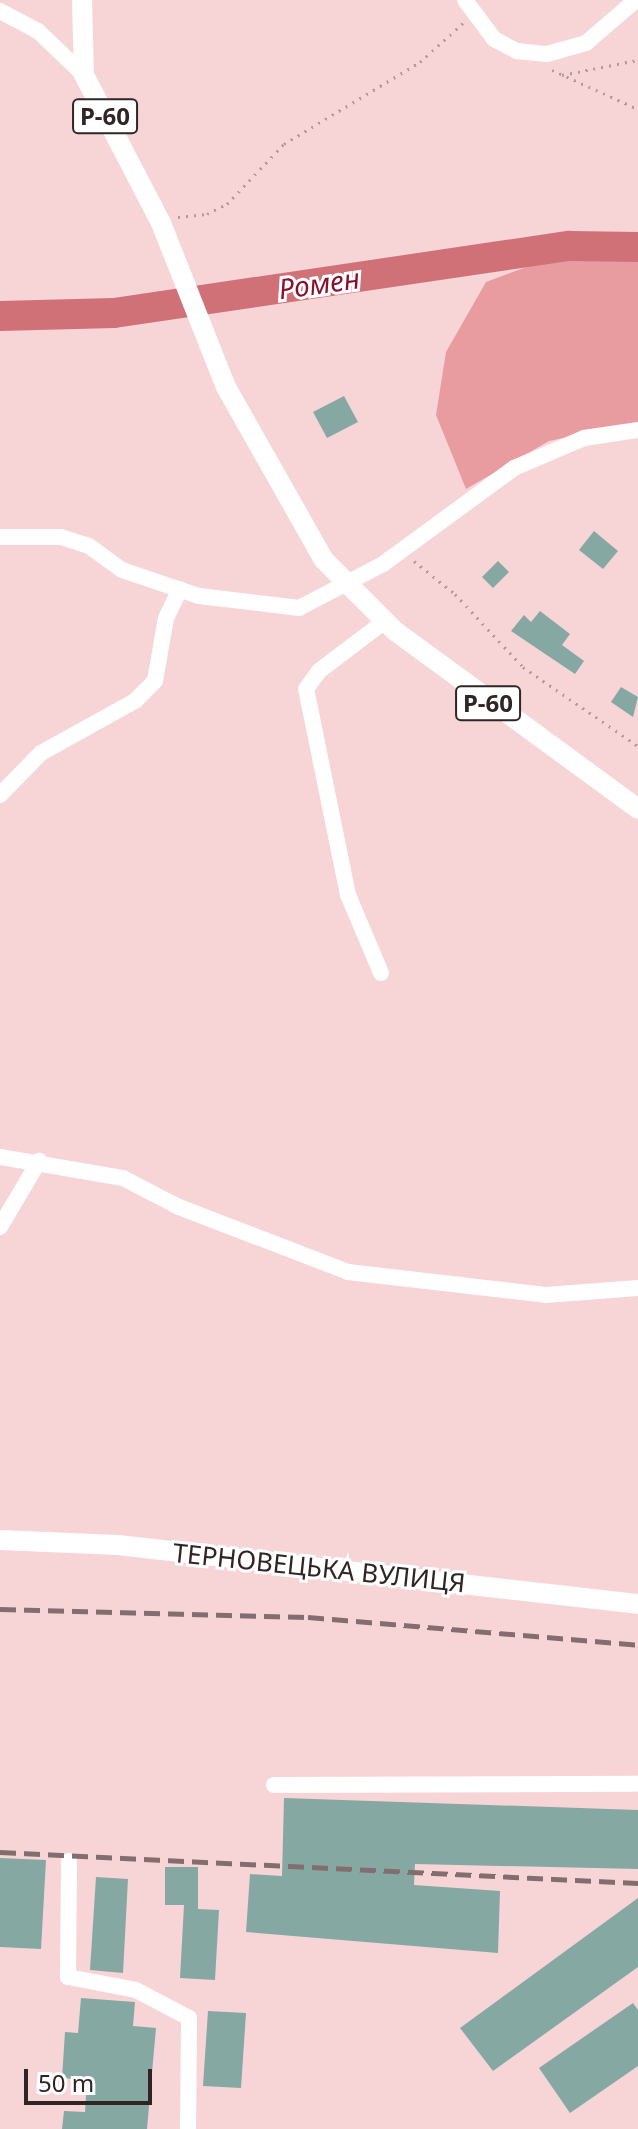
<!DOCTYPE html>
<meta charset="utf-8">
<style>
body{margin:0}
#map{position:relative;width:638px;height:2129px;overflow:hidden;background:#f7d5d6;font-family:"Noto Sans",sans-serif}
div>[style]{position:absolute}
.green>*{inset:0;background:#e99c9f}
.river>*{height:30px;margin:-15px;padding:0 15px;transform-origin:15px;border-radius:15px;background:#d07178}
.building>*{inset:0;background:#86a8a3}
.path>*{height:3px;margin-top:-1.5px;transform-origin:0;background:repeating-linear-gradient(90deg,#b59a9b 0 2px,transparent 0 8px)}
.minor>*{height:16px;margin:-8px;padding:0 8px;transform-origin:8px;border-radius:8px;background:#fff}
.major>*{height:20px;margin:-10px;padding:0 10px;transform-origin:10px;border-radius:10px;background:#fff}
.rail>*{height:5px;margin-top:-2.5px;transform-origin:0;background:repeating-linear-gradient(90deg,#836e6f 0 16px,transparent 0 24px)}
span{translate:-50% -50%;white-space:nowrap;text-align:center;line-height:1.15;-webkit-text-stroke:6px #fff;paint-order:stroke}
.shield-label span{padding:2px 6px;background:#fff;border:2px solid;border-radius:6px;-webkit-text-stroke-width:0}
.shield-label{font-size:24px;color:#302424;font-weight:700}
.street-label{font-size:26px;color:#302424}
.water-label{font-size:28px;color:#88122b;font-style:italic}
.scale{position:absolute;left:24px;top:2069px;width:128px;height:36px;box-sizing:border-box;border:4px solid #302424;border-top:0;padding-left:10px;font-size:24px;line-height:28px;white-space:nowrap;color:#302424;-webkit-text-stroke:6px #fff;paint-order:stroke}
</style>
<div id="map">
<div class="green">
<i style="clip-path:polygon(567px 252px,638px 256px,638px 422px,549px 441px,466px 489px,436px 415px,446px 352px,486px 282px)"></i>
</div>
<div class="river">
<i style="left:0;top:316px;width:114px;rotate:-1.5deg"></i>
<i style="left:114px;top:313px;width:461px;rotate:-8.4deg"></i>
<i style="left:570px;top:246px;width:68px;rotate:0.8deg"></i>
</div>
<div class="building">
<i style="clip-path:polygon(344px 396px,358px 422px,327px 438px,313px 412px)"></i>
<i style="clip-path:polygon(594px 531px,618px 551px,603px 569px,579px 550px)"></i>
<i style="clip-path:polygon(498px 561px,509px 572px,493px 588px,482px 577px)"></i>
<i style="clip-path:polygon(540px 611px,570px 634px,562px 645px,584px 661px,575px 674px,511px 631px,524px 615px,531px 622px)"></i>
<i style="clip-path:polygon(621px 687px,638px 697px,633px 717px,611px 702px)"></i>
<i style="clip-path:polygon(284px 1798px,638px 1810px,638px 1869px,415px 1864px,414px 1885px,500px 1891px,498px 1953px,246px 1932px,250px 1874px,282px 1876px)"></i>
<i style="clip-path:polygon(0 1858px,46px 1860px,41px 1949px,0 1947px)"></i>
<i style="clip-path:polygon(165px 1867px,198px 1867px,198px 1909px,219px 1910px,215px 1980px,180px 1978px,184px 1905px,165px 1905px)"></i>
<i style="clip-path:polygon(96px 1877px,128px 1879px,123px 1973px,90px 1970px)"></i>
<i style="clip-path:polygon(638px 1898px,638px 1967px,493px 2071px,460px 2028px)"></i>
<i style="clip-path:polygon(81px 1998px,135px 2002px,133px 2026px,156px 2028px,147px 2129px,62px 2129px,64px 2111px,85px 2112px,87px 2080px,62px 2078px,65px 2032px,78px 2033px)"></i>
<i style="clip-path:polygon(633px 2003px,638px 2010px,638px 2066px,570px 2113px,539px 2068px)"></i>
<i style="clip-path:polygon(208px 2011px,246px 2013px,241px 2088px,203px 2086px)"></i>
</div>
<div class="path">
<i style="left:552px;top:70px;width:94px;rotate:24.4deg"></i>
<i style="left:562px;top:75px;width:77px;rotate:-11.2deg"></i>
<i style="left:178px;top:217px;width:29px;rotate:-6deg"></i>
<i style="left:207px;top:214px;width:22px;rotate:-27deg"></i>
<i style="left:227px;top:204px;width:83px;rotate:-46.5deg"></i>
<i style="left:284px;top:144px;width:159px;rotate:-31.1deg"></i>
<i style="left:420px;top:62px;width:58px;rotate:-42.2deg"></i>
<i style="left:414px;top:561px;width:53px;rotate:38.8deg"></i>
<i style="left:455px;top:594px;width:100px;rotate:47deg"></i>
<i style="left:523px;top:667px;width:140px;rotate:34.5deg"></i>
</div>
<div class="minor">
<i style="left:465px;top:0;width:49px;rotate:53.4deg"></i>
<i style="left:494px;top:39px;width:26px;rotate:28deg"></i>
<i style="left:517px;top:51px;width:30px;rotate:6deg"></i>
<i style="left:547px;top:54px;width:41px;rotate:-15.8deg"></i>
<i style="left:586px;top:43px;width:66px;rotate:-40.7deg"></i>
<i style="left:0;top:11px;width:43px;rotate:27.8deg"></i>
<i style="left:38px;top:31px;width:64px;rotate:43.7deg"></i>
<i style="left:0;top:537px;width:61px"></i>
<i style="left:61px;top:537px;width:29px;rotate:18deg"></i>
<i style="left:89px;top:546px;width:41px;rotate:36deg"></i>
<i style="left:122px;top:570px;width:81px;rotate:18.7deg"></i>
<i style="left:199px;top:596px;width:101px;rotate:6.8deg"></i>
<i style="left:299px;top:608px;width:95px;rotate:-27.6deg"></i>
<i style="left:383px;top:564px;width:162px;rotate:-36.2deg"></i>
<i style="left:514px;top:468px;width:76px;rotate:-23.2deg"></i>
<i style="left:584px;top:438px;width:55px;rotate:-8.4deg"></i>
<i style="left:0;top:795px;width:59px;rotate:-45.7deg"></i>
<i style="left:41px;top:753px;width:107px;rotate:-29deg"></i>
<i style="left:135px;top:701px;width:28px;rotate:-45deg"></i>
<i style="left:155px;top:681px;width:64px;rotate:-80.1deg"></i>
<i style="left:166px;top:618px;width:32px;rotate:-64deg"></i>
<i style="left:381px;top:973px;width:85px;rotate:-112.9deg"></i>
<i style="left:348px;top:895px;width:210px;rotate:-101.5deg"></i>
<i style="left:306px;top:689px;width:22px;rotate:-54deg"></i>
<i style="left:319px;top:671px;width:83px;rotate:-37.1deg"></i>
<i style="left:0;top:1157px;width:125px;rotate:9.7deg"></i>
<i style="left:123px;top:1178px;width:63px;rotate:27.4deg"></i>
<i style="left:179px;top:1207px;width:181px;rotate:21deg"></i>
<i style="left:348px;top:1272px;width:199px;rotate:6.6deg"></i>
<i style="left:546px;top:1295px;width:92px;rotate:-4.4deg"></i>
<i style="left:0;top:1227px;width:77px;rotate:-59.4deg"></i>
<i style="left:274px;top:1785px;width:364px;rotate:-0.2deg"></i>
<i style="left:69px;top:1861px;width:116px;rotate:90.5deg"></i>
<i style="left:68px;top:1977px;width:69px;rotate:10.8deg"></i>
<i style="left:136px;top:1990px;width:60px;rotate:27.8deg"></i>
<i style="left:189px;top:2018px;width:111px;rotate:90.5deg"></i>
</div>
<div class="major">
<i style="left:82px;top:0;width:75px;rotate:88.5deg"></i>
<i style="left:84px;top:75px;width:167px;rotate:62.5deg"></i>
<i style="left:161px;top:223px;width:176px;rotate:68.4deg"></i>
<i style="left:226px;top:387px;width:199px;rotate:60.5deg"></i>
<i style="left:324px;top:560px;width:100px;rotate:45deg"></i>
<i style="left:395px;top:631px;width:301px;rotate:36.2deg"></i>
<i style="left:0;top:1540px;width:118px;rotate:2.4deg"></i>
<i style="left:118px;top:1545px;width:523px;rotate:6.47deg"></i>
</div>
<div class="rail">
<i style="left:0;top:1609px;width:308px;rotate:1.5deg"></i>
<i style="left:308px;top:1617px;width:331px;rotate:4.8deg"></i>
<i style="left:0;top:1852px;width:639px;rotate:2.78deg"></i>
</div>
<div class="shield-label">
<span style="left:105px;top:116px">Р-60</span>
<span style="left:488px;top:703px">Р-60</span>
</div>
<div class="street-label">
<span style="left:319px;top:1568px;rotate:6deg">ТЕРНОВЕЦЬКА ВУЛИЦЯ</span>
</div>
<div class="water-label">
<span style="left:319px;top:283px;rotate:-8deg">Ромен</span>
</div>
<div class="scale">50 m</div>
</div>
